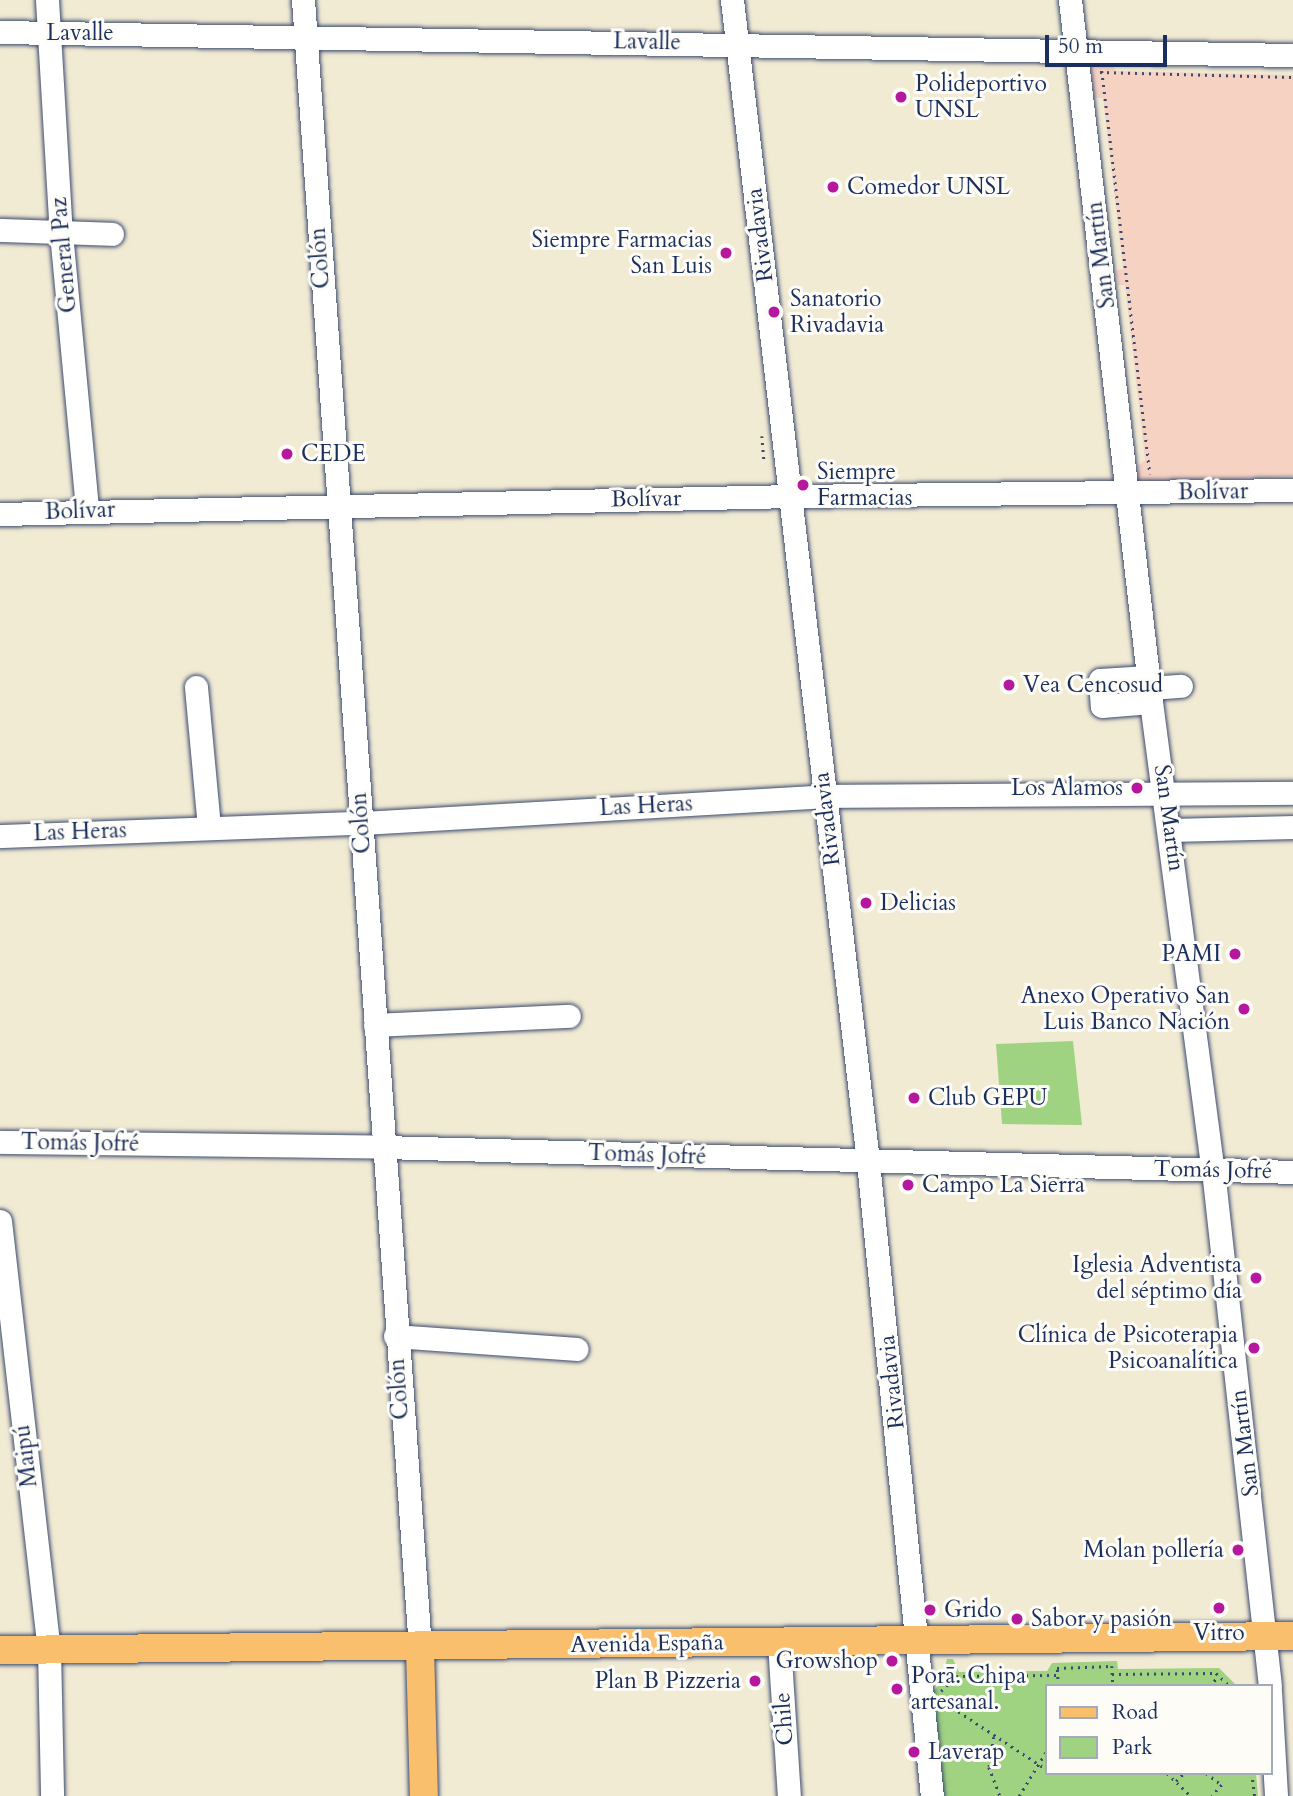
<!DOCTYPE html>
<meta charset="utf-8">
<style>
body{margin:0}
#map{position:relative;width:1293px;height:1796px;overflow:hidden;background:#f2ebd4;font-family:Cardo,serif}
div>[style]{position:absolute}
.built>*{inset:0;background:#f6d2c3}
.green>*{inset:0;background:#9fd281}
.path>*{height:2.5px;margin-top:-1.25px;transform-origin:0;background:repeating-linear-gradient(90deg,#3b4b70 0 2px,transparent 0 7px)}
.roads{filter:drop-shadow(0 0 2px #3b4b70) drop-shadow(0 0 2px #3b4b70)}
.minor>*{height:23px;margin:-11.5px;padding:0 11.5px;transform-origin:11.5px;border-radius:11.5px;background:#fff}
.major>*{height:28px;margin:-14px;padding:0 14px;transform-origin:14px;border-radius:14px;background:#f9bf6d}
.dots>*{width:19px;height:19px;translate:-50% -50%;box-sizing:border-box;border:4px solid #fdfcf7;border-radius:50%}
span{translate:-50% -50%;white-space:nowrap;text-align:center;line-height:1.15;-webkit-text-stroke:6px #fdfcf7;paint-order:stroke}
.street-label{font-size:23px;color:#1b2f5e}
.poi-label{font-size:23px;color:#1b2f5e}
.left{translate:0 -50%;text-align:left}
.right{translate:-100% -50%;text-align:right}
.legend{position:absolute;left:1045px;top:1684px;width:228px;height:91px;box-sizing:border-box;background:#fdfcf7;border:2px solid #a3aaba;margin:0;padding:9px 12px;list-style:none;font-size:21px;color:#1b2f5e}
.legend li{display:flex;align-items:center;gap:14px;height:35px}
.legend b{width:35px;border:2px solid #a3aaba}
.scale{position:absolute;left:1045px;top:35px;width:122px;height:32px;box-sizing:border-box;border:4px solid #1b2f5e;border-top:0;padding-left:9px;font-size:21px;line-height:24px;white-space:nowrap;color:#1b2f5e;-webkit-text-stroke:5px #fdfcf7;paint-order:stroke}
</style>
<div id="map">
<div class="built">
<i style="clip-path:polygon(1098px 61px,1111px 64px,1116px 71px,1293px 75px,1293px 476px,1139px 484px,1137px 479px,1138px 466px,1145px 460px,1125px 285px,1118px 285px,1116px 270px,1123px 269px,1103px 98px,1092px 98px,1088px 71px)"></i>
</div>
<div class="green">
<i style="clip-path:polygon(1073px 1041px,1082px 1125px,1002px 1124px,996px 1044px)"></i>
<i style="clip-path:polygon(947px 1659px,953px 1659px,959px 1672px,1047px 1671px,1052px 1663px,1117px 1661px,1118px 1669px,1219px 1668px,1237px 1686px,1046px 1686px,1046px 1773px,1256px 1773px,1258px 1796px,940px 1796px,927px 1698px,941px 1683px)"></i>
</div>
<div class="path">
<i style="left:1102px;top:71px;width:406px;rotate:83.2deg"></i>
<i style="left:1100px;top:72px;width:193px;rotate:1.5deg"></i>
<i style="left:762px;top:436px;width:25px;rotate:85deg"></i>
<i style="left:1112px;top:1674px;width:104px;rotate:-0.6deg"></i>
<i style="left:1216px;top:1673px;width:19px;rotate:43deg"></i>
<i style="left:1058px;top:1686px;width:18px;rotate:-93deg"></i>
<i style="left:1057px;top:1668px;width:55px;rotate:-2.1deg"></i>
<i style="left:1112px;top:1666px;width:20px;rotate:87deg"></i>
<i style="left:1209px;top:1686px;width:14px;rotate:-45deg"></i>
<i style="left:941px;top:1691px;width:21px;rotate:-45deg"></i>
<i style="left:956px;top:1676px;width:101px;rotate:-0.6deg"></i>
<i style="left:941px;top:1700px;width:126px;rotate:33.3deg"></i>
<i style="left:994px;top:1737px;width:30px;rotate:99deg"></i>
<i style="left:989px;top:1767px;width:31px;rotate:69deg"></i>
<i style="left:1167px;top:1773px;width:33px;rotate:44deg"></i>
<i style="left:1206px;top:1773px;width:20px;rotate:37deg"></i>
<i style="left:1222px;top:1785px;width:15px;rotate:132deg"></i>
<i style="left:1252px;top:1773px;width:23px;rotate:83deg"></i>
<i style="left:1176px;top:1781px;width:11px;rotate:-45deg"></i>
<i style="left:1019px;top:1796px;width:52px;rotate:-58.5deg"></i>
</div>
<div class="roads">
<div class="minor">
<i style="left:47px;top:0;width:233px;rotate:86.6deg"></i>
<i style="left:61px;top:233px;width:278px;rotate:84.6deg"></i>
<i style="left:303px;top:0;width:1651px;rotate:85.94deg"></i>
<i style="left:732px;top:0;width:1170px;rotate:83.32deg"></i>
<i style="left:868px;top:1162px;width:637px;rotate:84.24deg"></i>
<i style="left:1070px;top:0;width:707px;rotate:83.42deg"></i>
<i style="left:1151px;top:702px;width:472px;rotate:82.5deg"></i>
<i style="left:1213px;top:1170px;width:519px;rotate:83.7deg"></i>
<i style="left:0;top:32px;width:1293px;rotate:1.02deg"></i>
<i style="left:0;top:230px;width:112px;rotate:2deg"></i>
<i style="left:0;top:514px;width:791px;rotate:-1.3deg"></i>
<i style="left:791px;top:496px;width:502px;rotate:-0.68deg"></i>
<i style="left:1148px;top:677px;width:48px;rotate:176.4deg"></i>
<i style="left:1100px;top:680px;width:26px;rotate:86deg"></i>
<i style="left:1102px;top:706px;width:49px;rotate:-4.7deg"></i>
<i style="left:196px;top:687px;width:141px;rotate:84.7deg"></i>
<i style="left:1150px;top:688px;width:31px;rotate:-4deg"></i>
<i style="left:1171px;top:830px;width:122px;rotate:-1.4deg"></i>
<i style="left:0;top:836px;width:361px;rotate:-2.1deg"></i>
<i style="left:361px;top:823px;width:464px;rotate:-3.3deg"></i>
<i style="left:824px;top:796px;width:469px;rotate:-0.4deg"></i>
<i style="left:375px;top:1025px;width:194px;rotate:-2.7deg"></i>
<i style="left:0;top:1142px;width:383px;rotate:0.7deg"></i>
<i style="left:383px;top:1147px;width:910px;rotate:1.57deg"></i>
<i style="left:0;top:1221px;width:431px;rotate:83.5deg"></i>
<i style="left:49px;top:1649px;width:147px;rotate:88.8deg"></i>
<i style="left:395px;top:1336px;width:182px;rotate:4.1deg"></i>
<i style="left:779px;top:1643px;width:153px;rotate:86.3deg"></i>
<i style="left:1270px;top:1691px;width:105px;rotate:86.7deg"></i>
</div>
<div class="major">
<i style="left:420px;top:1647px;width:149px;rotate:88.5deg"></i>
<i style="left:0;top:1650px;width:1293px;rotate:-0.62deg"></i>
</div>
</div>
<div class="dots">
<i style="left:901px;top:97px;background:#b5179e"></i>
<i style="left:833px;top:187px;background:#b5179e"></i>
<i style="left:726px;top:253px;background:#b5179e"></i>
<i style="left:774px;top:312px;background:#b5179e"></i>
<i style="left:287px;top:454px;background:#b5179e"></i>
<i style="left:803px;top:485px;background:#b5179e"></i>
<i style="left:1009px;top:685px;background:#b5179e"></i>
<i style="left:1137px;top:788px;background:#b5179e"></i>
<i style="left:866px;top:903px;background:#b5179e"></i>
<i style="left:1235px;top:954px;background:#b5179e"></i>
<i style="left:1244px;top:1009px;background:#b5179e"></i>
<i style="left:914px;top:1098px;background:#b5179e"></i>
<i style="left:908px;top:1185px;background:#b5179e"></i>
<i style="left:1256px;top:1278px;background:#b5179e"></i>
<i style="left:1254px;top:1348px;background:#b5179e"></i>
<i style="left:1238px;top:1550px;background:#b5179e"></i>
<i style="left:1219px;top:1608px;background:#b5179e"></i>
<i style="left:930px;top:1610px;background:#b5179e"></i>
<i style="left:1017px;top:1619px;background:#b5179e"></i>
<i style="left:892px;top:1661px;background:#b5179e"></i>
<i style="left:755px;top:1681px;background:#b5179e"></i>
<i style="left:897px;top:1689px;background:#b5179e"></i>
<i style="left:914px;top:1752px;background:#b5179e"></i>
</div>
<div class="street-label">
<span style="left:80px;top:33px">Lavalle</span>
<span style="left:647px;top:42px;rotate:1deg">Lavalle</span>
<span style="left:760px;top:235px;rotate:-97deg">Rivadavia</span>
<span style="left:64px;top:255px;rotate:-95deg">General Paz</span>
<span style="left:1101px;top:255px;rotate:-97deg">San Martín</span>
<span style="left:320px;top:258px;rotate:-94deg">Colón</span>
<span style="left:1213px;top:492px;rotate:-1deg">Bolívar</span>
<span style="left:646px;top:499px;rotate:-1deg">Bolívar</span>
<span style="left:80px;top:511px;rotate:-2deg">Bolívar</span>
<span style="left:646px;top:806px;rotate:-3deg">Las Heras</span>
<span style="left:1169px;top:818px;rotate:82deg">San Martín</span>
<span style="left:827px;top:819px;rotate:-97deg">Rivadavia</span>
<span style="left:361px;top:823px;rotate:-94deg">Colón</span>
<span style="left:80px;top:832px;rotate:-2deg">Las Heras</span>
<span style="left:80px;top:1143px;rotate:1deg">Tomás Jofré</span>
<span style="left:647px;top:1155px;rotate:2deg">Tomás Jofré</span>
<span style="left:1213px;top:1170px;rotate:1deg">Tomás Jofré</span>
<span style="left:892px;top:1382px;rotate:-96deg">Rivadavia</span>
<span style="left:399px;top:1389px;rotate:-94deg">Colón</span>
<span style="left:1245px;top:1443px;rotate:-97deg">San Martín</span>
<span style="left:26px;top:1456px;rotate:-97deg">Maipú</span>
<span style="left:647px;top:1644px;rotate:-1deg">Avenida España</span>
<span style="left:784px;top:1719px;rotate:-94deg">Chile</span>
</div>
<div class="poi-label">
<span class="left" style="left:915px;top:97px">Polideportivo<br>UNSL</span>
<span class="left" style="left:847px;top:187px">Comedor UNSL</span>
<span class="right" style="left:712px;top:253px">Siempre Farmacias<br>San Luis</span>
<span class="left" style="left:790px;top:312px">Sanatorio<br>Rivadavia</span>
<span class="left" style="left:301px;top:454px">CEDE</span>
<span class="left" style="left:817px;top:485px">Siempre<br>Farmacias</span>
<span class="left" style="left:1023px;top:685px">Vea Cencosud</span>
<span class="right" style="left:1123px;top:788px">Los Alamos</span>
<span class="left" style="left:880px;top:903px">Delicias</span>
<span class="right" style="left:1221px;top:954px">PAMI</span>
<span class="right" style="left:1230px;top:1009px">Anexo Operativo San<br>Luis Banco Nación</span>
<span class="left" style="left:928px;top:1098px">Club GEPU</span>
<span class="left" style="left:922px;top:1185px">Campo La Sierra</span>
<span class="right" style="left:1242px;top:1278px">Iglesia Adventista<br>del séptimo día</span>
<span class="right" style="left:1238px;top:1348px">Clínica de Psicoterapia<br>Psicoanalítica</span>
<span class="right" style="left:1224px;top:1550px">Molan pollería</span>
<span class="left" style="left:944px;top:1610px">Grido</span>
<span class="left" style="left:1031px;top:1619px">Sabor y pasión</span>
<span style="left:1219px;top:1633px">Vitro</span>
<span class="right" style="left:878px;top:1661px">Growshop</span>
<span class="left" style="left:911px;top:1689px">Porā. Chipa<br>artesanal.</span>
<span class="right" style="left:741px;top:1681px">Plan B Pizzeria</span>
<span class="left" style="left:928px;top:1752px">Laverap</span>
</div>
<ul class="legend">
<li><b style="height:9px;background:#f9bf6d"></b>Road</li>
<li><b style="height:19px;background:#9fd281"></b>Park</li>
</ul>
<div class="scale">50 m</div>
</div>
